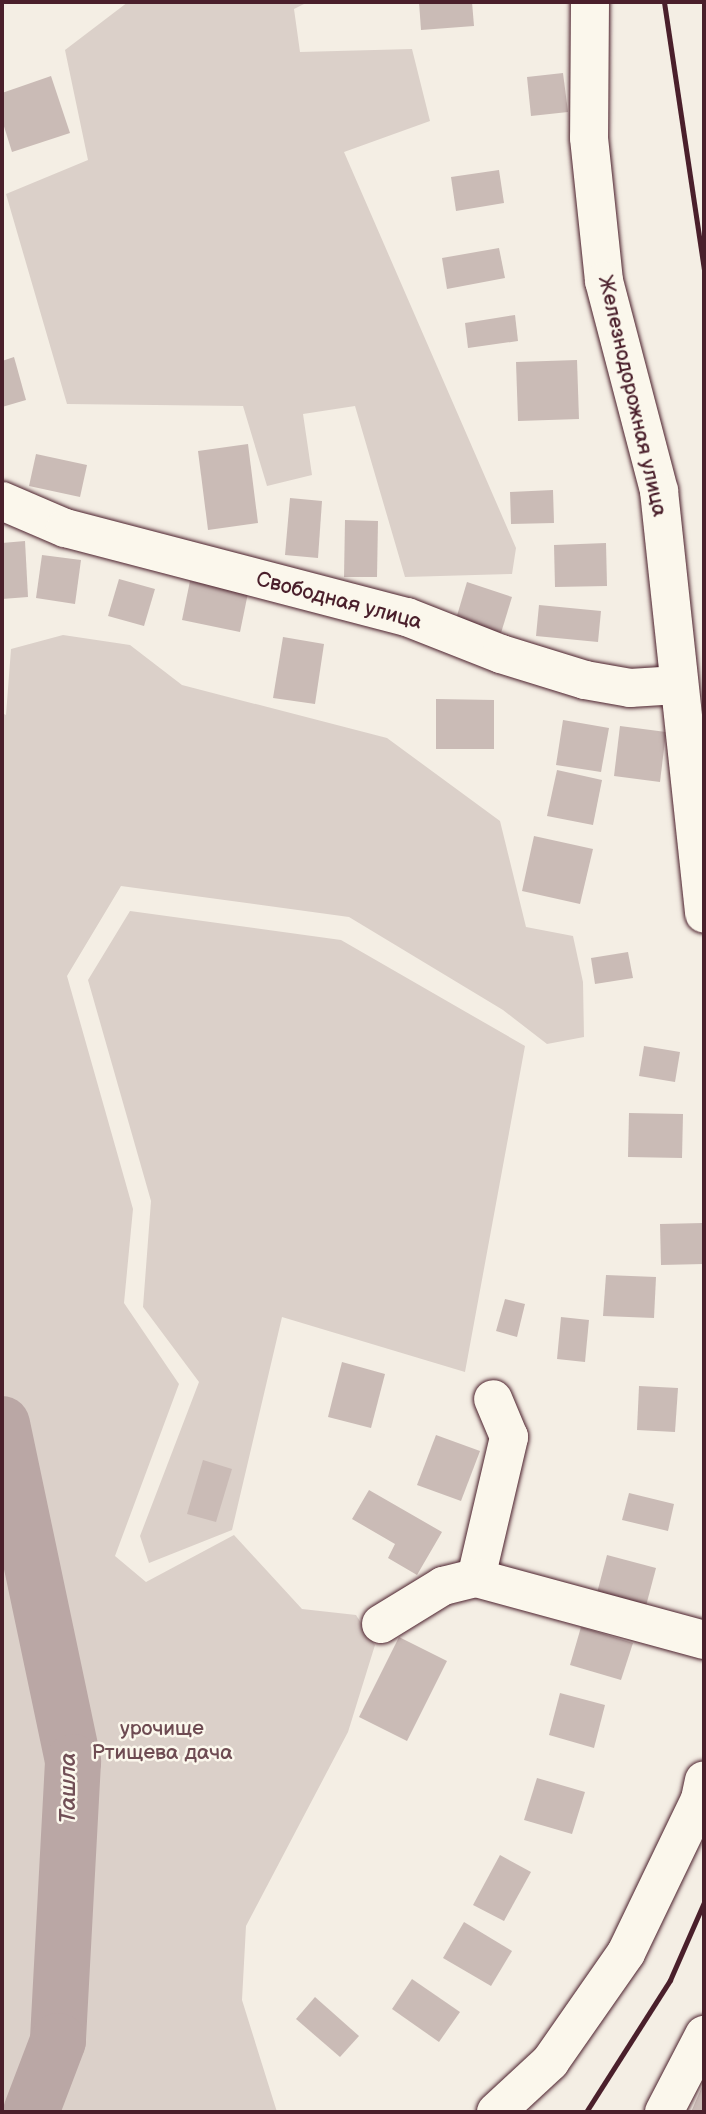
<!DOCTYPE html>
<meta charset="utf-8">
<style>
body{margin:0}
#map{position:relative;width:706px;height:2114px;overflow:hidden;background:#f4eee4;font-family:"Balsamiq Sans",sans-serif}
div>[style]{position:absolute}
.green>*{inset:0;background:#dbd0c9}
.river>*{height:56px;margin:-28px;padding:0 28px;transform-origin:28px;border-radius:28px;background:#baa7a5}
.building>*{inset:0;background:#cabbb6}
.roads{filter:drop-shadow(0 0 2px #4a1f2b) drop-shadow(0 0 2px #4a1f2b)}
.minor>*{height:38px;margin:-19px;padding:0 19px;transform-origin:19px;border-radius:19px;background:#fbf7ec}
.rail>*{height:5px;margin:-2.5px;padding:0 2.5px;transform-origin:2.5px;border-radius:2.5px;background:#4a1f2b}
span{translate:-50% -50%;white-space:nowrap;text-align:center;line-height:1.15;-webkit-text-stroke:5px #fbf7ec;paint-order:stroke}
.street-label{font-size:21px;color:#4a1f2b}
.park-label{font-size:21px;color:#6e4b52}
.water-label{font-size:23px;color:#714f56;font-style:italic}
.frame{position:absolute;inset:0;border:4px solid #4a1f2b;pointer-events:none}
</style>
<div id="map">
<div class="green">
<i style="clip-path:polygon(128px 2px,308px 2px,294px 9px,300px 52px,412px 49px,430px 121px,344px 152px,516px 548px,512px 574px,405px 577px,355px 406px,303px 414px,312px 475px,267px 486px,243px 406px,67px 404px,6px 194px,88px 160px,65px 50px)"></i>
<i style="clip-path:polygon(63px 635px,130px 645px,182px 685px,387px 738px,500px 821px,526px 927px,573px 936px,583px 982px,584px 1037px,547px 1044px,503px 1010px,349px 917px,121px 886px,67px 976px,133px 1209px,124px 1303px,179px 1384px,115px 1556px,146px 1582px,234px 1535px,302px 1609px,356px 1615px,375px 1645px,348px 1732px,246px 1926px,242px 2000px,277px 2112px,2px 2112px,2px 713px,6px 715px,11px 649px)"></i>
<i style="clip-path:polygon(130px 911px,341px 940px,525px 1046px,465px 1372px,282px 1317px,232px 1530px,149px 1563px,140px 1536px,199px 1382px,143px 1307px,151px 1201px,88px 980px)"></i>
</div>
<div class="river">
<i style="left:2px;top:1424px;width:345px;rotate:78.1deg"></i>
<i style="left:73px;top:1762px;width:279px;rotate:93.1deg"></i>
<i style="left:58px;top:2041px;width:76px;rotate:110.8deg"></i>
</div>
<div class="building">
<i style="clip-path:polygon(419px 2px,472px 2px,474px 26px,421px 30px)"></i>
<i style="clip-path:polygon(563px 73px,568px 112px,531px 116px,527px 77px)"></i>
<i style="clip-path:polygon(51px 76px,70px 133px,12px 152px,2px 120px,2px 93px)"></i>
<i style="clip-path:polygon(499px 170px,504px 203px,456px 211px,451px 177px)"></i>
<i style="clip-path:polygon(499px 248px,505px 278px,447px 289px,442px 258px)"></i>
<i style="clip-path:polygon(515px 315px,518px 341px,468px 348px,465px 323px)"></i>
<i style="clip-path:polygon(14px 357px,26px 400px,2px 407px,2px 361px)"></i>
<i style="clip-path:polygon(577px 360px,579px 419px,518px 421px,516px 362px)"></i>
<i style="clip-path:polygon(248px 444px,258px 523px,208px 530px,198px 451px)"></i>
<i style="clip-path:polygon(36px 454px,87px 465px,80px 497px,29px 486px)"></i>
<i style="clip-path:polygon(553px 490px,554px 523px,511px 524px,510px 492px)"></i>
<i style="clip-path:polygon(290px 498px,322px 501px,318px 558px,285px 555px)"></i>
<i style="clip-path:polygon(345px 520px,378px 521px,377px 577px,344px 577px)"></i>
<i style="clip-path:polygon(25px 541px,28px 597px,2px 599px,2px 543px)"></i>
<i style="clip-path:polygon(606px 543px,607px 586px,555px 587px,554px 545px)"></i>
<i style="clip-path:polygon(42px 555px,81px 560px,75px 604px,36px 598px)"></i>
<i style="clip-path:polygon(119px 579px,155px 589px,144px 626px,108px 616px)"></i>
<i style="clip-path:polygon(190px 581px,248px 593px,240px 632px,182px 620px)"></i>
<i style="clip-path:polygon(467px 582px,512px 597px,501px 633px,456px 619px)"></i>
<i style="clip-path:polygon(539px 605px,601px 611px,598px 642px,536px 636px)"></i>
<i style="clip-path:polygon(283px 637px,324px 644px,315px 704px,273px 698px)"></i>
<i style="clip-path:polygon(436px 699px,494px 700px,494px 749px,436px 749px)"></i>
<i style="clip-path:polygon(563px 720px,609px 728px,601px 772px,556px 765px)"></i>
<i style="clip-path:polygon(620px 726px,666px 732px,660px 782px,614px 776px)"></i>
<i style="clip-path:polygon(557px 770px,602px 780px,593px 825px,547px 816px)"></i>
<i style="clip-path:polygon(534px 836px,593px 849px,580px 904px,522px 891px)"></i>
<i style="clip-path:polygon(628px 952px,633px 978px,595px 984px,591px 958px)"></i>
<i style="clip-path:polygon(644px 1046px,680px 1052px,675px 1082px,639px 1076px)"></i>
<i style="clip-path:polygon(629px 1113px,683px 1114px,682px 1158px,628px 1157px)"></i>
<i style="clip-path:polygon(703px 1223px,704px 1264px,661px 1265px,660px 1224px)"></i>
<i style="clip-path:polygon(606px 1275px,656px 1277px,654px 1318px,603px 1316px)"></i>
<i style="clip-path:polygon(505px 1299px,525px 1304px,517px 1337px,496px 1331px)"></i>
<i style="clip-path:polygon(561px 1317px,589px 1320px,585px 1362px,557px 1359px)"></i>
<i style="clip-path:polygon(342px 1362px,385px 1374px,371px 1428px,328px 1417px)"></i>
<i style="clip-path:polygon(639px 1386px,678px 1388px,675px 1432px,637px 1430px)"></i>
<i style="clip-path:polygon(436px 1435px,480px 1451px,461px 1501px,417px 1485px)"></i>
<i style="clip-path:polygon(203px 1460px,232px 1469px,216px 1522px,187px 1514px)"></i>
<i style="clip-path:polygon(369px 1490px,442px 1532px,417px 1575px,388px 1558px,395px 1544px,352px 1519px)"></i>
<i style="clip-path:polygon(629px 1493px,674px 1504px,668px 1531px,622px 1520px)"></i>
<i style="clip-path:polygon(607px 1555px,656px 1568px,646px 1606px,597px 1593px)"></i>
<i style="clip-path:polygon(581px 1627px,633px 1643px,621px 1680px,570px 1665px)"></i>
<i style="clip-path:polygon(399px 1637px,447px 1661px,407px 1741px,359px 1717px)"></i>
<i style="clip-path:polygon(560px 1693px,605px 1705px,594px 1748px,549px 1735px)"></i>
<i style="clip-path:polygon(537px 1778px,585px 1792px,572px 1834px,524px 1820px)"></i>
<i style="clip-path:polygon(500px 1855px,531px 1872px,504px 1921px,473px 1905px)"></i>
<i style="clip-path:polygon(464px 1922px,512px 1951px,491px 1986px,443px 1958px)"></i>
<i style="clip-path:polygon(412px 1979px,460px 2012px,439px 2042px,392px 2009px)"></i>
<i style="clip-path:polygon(315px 1997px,359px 2036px,340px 2057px,296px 2019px)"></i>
<i style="clip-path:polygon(704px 2082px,704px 2112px,691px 2112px)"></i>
</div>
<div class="roads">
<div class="minor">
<i style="left:590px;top:2px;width:136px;rotate:90.4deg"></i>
<i style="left:589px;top:138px;width:144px;rotate:84deg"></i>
<i style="left:604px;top:281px;width:217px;rotate:75.3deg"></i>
<i style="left:659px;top:491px;width:425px;rotate:83.9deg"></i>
<i style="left:2px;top:501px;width:69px;rotate:23.2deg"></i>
<i style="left:65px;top:528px;width:353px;rotate:14.6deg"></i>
<i style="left:407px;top:617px;width:101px;rotate:21.5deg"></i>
<i style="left:501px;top:654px;width:88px;rotate:17.2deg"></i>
<i style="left:585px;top:680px;width:46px;rotate:10.1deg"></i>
<i style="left:630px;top:688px;width:48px;rotate:-3.6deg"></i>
<i style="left:476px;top:1578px;width:145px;rotate:-76.8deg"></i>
<i style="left:509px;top:1437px;width:41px;rotate:-112.8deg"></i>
<i style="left:381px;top:1624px;width:73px;rotate:-31.5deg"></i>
<i style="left:443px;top:1586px;width:34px;rotate:-14deg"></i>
<i style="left:476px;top:1578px;width:236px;rotate:15.2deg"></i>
<i style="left:496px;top:2112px;width:74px;rotate:-42.8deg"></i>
<i style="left:550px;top:2062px;width:133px;rotate:-55.1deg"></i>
<i style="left:626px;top:1953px;width:171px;rotate:-64.3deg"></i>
<i style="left:700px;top:1799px;width:19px;rotate:-78deg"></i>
<i style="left:664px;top:2112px;width:87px;rotate:-62.5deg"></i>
</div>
</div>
<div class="rail">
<i style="left:664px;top:2px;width:270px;rotate:81.5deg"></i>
<i style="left:586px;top:2112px;width:156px;rotate:-57.5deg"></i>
<i style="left:670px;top:1980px;width:85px;rotate:-66.4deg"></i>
</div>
<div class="street-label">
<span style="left:632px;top:396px;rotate:77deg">Железнодорожная улица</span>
<span style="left:339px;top:601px;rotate:15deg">Свободная улица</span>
</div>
<div class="park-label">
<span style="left:162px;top:1741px">урочище<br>Ртищева дача</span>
</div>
<div class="water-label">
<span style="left:68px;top:1788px;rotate:-90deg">Ташла</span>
</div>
<div class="frame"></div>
</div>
